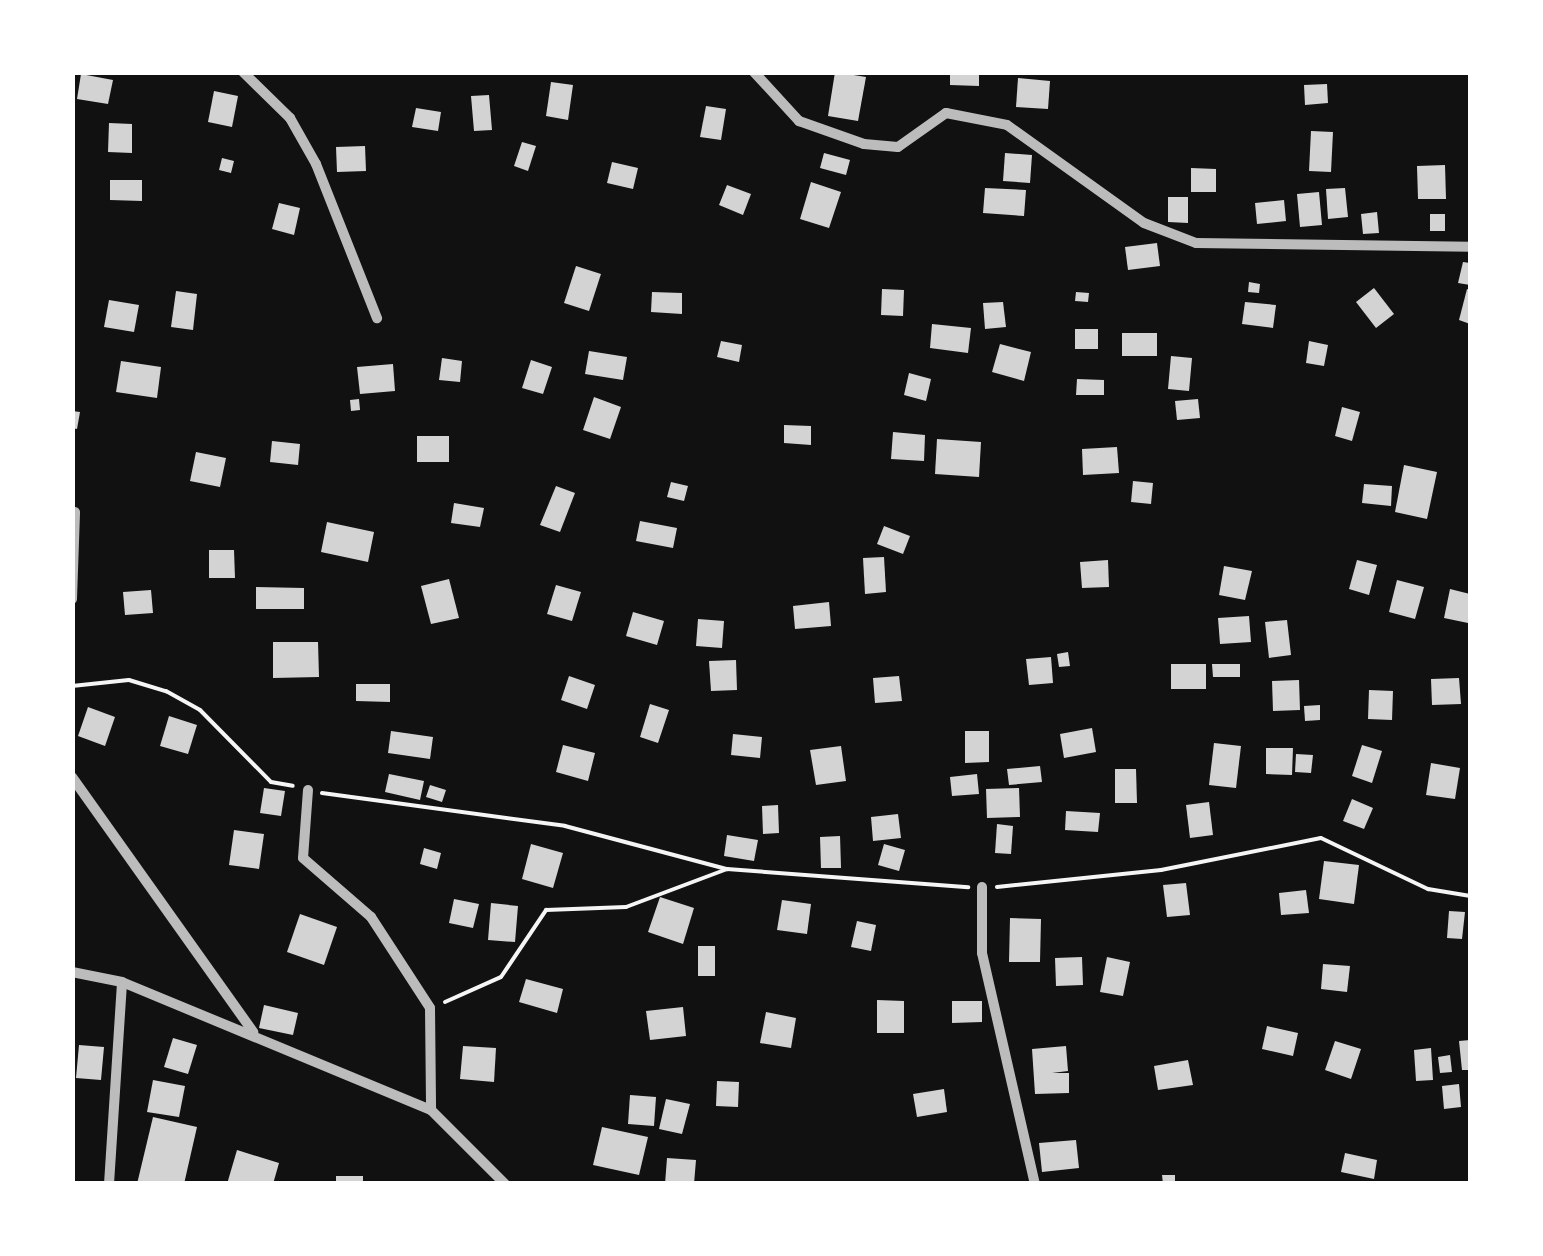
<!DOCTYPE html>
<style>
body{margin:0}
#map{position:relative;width:1543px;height:1256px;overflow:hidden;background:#111;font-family:Barlow,sans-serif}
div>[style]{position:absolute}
.building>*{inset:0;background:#d3d3d3}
.path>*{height:4px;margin:-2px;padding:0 2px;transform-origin:2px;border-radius:2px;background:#f5f5f5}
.minor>*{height:10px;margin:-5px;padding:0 5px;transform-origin:5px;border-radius:5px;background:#bcbcbc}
span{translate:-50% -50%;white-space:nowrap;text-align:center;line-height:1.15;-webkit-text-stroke:8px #fff;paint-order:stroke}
.frame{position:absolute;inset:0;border:75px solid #fff;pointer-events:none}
</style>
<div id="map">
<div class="building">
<i style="clip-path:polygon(835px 72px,866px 77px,858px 121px,828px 116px)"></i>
<i style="clip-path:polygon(950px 72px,979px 72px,979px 86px,950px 85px)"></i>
<i style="clip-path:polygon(81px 74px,113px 80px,108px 104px,77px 99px)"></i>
<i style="clip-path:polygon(1018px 78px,1050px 81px,1048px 109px,1016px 107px)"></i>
<i style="clip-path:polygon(551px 82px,573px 85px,568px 120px,546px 116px)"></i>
<i style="clip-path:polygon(1327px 84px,1328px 103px,1305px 105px,1304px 85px)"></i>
<i style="clip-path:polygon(214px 91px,238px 96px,232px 127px,208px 122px)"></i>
<i style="clip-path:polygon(489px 95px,492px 130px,474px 131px,471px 96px)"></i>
<i style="clip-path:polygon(706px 106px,726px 109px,721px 140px,700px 137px)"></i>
<i style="clip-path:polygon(416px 108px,441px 112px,438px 131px,412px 127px)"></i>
<i style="clip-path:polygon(109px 123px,132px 124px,132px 153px,108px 152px)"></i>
<i style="clip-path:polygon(1311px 131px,1333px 132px,1331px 172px,1309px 171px)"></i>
<i style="clip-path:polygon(522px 142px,536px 146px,528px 171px,514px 166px)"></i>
<i style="clip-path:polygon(365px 146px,366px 171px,337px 172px,336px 147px)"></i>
<i style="clip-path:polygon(824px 153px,850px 160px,846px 175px,820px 168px)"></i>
<i style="clip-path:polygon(1005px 153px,1032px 155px,1030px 183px,1003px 181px)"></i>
<i style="clip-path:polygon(222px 158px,234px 161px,231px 173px,219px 170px)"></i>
<i style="clip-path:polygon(612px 162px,638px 168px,633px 189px,607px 183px)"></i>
<i style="clip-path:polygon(1445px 165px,1446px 199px,1418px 199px,1417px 166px)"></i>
<i style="clip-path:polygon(1191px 168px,1216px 169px,1216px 192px,1191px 192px)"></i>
<i style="clip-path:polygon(110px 180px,142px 180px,142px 201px,110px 200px)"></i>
<i style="clip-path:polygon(811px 182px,841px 192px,829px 228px,800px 219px)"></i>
<i style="clip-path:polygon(727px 185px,751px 194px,743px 215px,719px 205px)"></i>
<i style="clip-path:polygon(985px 188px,1026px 190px,1024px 216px,983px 213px)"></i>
<i style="clip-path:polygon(1345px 188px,1348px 217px,1328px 219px,1326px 189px)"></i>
<i style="clip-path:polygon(1319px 192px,1322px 225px,1300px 227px,1297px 194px)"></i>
<i style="clip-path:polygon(1168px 197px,1188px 197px,1188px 223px,1168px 222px)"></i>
<i style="clip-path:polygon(1284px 200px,1286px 221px,1257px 224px,1255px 203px)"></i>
<i style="clip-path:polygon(279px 203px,300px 208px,294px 235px,272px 229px)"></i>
<i style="clip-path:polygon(1377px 212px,1379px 233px,1363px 234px,1361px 214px)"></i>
<i style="clip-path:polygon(1430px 214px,1445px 214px,1445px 231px,1430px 231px)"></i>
<i style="clip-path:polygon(1157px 243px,1160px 266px,1128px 270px,1125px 247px)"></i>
<i style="clip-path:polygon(1463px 262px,1470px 263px,1470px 285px,1458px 283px)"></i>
<i style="clip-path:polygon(576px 266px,601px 274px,589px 311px,564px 303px)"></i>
<i style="clip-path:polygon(1249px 282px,1260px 284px,1259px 293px,1248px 292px)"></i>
<i style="clip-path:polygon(1374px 288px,1394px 314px,1376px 328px,1356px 302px)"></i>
<i style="clip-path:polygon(882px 289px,904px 290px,903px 316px,881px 315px)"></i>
<i style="clip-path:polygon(1467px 289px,1470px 290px,1470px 324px,1459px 320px)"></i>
<i style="clip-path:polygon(176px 291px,197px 294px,193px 330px,171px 327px)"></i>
<i style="clip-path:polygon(652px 292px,682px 293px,682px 314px,651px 312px)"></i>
<i style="clip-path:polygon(1076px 292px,1089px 293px,1088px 302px,1075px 301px)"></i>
<i style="clip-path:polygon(109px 300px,139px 305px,134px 332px,104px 327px)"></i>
<i style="clip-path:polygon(1003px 302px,1006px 327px,985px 329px,983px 303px)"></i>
<i style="clip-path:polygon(1245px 302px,1276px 305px,1273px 328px,1242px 324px)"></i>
<i style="clip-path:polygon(932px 324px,971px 328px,968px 353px,930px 348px)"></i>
<i style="clip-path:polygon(1075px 329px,1098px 329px,1098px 349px,1075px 349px)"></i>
<i style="clip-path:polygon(1122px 333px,1157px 333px,1157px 356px,1122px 356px)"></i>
<i style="clip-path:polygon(721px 341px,742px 345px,739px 362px,717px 357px)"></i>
<i style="clip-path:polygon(1309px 341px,1328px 345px,1324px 366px,1306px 363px)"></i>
<i style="clip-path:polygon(1000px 344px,1031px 352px,1024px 381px,992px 372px)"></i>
<i style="clip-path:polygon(589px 351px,627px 357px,623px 380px,585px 374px)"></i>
<i style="clip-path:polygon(1171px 356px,1192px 358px,1189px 391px,1168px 389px)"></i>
<i style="clip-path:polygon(442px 358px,462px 361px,460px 382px,439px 380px)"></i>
<i style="clip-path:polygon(531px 360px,552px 367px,543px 394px,522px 388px)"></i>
<i style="clip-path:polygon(121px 361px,161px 367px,157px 398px,116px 392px)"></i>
<i style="clip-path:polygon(393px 364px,395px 391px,360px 394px,357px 367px)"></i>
<i style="clip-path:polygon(909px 373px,931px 379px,926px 401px,904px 395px)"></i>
<i style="clip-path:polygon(1077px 379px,1104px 380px,1104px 395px,1076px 395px)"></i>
<i style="clip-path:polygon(594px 397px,621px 407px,610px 439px,583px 430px)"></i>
<i style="clip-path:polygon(359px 399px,360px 410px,351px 411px,350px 400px)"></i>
<i style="clip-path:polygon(1198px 399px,1200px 418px,1177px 420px,1175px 401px)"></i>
<i style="clip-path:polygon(1342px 407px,1360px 412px,1352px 441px,1335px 436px)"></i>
<i style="clip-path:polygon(72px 411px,80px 412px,77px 429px,72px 428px)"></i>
<i style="clip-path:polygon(784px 425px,811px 426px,811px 445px,784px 443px)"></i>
<i style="clip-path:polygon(893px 432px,925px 435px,924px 461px,891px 459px)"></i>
<i style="clip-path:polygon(417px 436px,449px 436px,449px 462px,417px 462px)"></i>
<i style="clip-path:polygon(937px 439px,981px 442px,979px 477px,935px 474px)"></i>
<i style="clip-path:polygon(272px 441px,300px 444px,298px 465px,270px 462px)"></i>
<i style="clip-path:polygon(1117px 447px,1119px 473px,1083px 475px,1082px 449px)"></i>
<i style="clip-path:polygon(196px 452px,226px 458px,220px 487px,190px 481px)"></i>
<i style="clip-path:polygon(1404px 465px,1437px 472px,1427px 519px,1395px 512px)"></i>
<i style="clip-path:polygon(1133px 481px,1153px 483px,1151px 504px,1131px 502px)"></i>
<i style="clip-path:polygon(671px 482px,688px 486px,684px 501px,667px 497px)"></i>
<i style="clip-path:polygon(1364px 484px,1392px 486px,1391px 506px,1362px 503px)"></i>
<i style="clip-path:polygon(556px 486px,575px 493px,560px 532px,540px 525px)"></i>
<i style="clip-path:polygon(454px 503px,484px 508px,480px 527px,451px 523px)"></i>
<i style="clip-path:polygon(640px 521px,677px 528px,673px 548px,636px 541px)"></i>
<i style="clip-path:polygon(327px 522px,374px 532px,368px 562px,321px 552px)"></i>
<i style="clip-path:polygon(884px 526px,910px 536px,903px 554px,877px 544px)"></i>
<i style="clip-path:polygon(209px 550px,234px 550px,235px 578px,209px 578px)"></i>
<i style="clip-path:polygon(884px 557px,886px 592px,865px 594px,863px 558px)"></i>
<i style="clip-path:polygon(1108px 560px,1109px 587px,1082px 588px,1080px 562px)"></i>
<i style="clip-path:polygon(1357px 560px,1377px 565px,1369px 595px,1349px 589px)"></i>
<i style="clip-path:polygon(1224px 566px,1252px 571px,1245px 600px,1219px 595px)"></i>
<i style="clip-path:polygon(449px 579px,459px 618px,431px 624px,421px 586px)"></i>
<i style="clip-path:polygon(1397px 580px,1424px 587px,1415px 619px,1389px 612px)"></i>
<i style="clip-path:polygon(556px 585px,581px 592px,572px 621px,547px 614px)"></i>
<i style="clip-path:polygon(256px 587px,304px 588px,304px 609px,256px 609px)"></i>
<i style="clip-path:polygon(1450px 589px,1470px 594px,1468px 623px,1444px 618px)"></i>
<i style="clip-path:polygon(151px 590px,153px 613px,125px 615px,123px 592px)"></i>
<i style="clip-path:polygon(829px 602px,831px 626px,795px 629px,793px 606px)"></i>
<i style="clip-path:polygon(633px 612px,664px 621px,657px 645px,626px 636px)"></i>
<i style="clip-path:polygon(1249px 616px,1251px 642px,1220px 644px,1218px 618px)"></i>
<i style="clip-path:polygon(698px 619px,724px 621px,722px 648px,696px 646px)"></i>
<i style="clip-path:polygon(1287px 620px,1291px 655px,1269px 658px,1265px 622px)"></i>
<i style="clip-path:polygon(273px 642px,318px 642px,319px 677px,273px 678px)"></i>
<i style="clip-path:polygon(1068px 652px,1070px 666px,1059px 667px,1057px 654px)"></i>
<i style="clip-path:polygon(1051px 657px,1053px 683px,1029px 685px,1026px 659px)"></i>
<i style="clip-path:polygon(736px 660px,737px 690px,711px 691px,709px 661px)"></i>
<i style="clip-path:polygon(1171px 664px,1206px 664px,1206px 689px,1171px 689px)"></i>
<i style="clip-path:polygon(1212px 664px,1240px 664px,1240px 677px,1213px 677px)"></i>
<i style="clip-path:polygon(569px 676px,595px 685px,587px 709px,561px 700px)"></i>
<i style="clip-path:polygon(899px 676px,902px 701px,875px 703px,873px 678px)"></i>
<i style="clip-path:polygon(1459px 678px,1461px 704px,1432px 705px,1431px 679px)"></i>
<i style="clip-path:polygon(1299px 680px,1300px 710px,1273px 711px,1272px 681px)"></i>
<i style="clip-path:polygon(356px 684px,390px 684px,390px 702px,356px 701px)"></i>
<i style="clip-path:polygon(1369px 690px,1393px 691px,1392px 720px,1368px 719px)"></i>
<i style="clip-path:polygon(650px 704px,669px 710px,658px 743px,640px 737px)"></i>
<i style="clip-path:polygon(1320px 705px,1320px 720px,1305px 721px,1304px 706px)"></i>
<i style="clip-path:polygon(88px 707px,115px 717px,105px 746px,78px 736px)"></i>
<i style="clip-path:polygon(169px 716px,197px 725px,188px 754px,160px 746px)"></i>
<i style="clip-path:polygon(1092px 728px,1096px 752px,1064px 758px,1060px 734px)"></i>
<i style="clip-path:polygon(391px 731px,433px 737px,430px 759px,388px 753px)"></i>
<i style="clip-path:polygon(965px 731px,989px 731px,989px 762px,965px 763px)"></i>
<i style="clip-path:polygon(733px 734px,762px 737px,760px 758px,731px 755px)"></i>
<i style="clip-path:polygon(1214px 743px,1241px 746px,1236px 788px,1209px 785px)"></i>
<i style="clip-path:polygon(563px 745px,595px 753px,588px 781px,556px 772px)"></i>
<i style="clip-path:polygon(1362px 745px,1382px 751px,1372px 783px,1352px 776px)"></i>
<i style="clip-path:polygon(841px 746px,846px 781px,816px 785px,810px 750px)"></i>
<i style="clip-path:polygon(1266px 748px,1293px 748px,1292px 775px,1266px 774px)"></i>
<i style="clip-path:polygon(1296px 754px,1313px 755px,1311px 773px,1295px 772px)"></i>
<i style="clip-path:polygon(1431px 763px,1460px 768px,1455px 799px,1426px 795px)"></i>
<i style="clip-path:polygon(1040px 766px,1042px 782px,1009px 785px,1007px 769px)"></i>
<i style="clip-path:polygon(1115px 769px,1136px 769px,1137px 803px,1115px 803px)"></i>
<i style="clip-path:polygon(389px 774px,424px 781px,420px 800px,385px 792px)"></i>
<i style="clip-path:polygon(977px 774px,979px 794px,952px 796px,950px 777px)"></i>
<i style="clip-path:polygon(430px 785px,446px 790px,442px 802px,426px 797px)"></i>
<i style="clip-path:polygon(264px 788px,285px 791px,281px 816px,260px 813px)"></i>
<i style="clip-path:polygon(1019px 788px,1020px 817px,987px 818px,986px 789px)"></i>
<i style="clip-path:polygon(1352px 799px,1373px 808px,1364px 829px,1343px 821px)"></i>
<i style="clip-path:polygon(1209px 802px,1213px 835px,1190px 838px,1186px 805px)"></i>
<i style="clip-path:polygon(778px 805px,779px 833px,763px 834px,762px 806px)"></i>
<i style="clip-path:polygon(1066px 811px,1100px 813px,1098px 832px,1065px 830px)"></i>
<i style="clip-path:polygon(898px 814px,901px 838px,873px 841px,871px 817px)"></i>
<i style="clip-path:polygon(997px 824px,1013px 826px,1011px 854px,995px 853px)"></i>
<i style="clip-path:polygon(234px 830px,264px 834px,259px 869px,229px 865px)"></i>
<i style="clip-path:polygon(727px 835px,758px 840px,754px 861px,724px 856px)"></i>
<i style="clip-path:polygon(840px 836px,841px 868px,821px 868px,820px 837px)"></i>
<i style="clip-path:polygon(531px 844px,563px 853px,553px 888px,522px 879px)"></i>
<i style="clip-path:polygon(884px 844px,905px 850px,899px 871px,878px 865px)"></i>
<i style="clip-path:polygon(424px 848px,441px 853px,437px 869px,420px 864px)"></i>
<i style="clip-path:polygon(1324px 861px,1359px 865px,1354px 904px,1319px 899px)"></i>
<i style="clip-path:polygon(1186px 883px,1190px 915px,1167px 917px,1163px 885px)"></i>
<i style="clip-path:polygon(1306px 890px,1309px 913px,1281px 915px,1279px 893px)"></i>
<i style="clip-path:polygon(660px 897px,694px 908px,683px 944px,648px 932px)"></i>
<i style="clip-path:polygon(454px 899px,479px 904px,473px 928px,449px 923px)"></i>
<i style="clip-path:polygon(782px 900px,811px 904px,807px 934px,777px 930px)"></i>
<i style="clip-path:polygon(491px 903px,518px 906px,515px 942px,488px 940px)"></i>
<i style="clip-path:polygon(1449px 911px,1465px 912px,1462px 939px,1447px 938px)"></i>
<i style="clip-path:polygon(300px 914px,337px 927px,324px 965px,287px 952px)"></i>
<i style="clip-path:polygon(1010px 918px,1041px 919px,1040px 962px,1009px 962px)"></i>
<i style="clip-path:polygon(857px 921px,876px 925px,871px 951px,851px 947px)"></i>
<i style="clip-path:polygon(698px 946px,715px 946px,715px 976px,698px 976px)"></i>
<i style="clip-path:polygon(1082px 957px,1083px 985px,1056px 986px,1055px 958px)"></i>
<i style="clip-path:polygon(1107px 957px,1130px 962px,1123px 996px,1100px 992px)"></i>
<i style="clip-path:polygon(1323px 964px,1350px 966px,1347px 992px,1321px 989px)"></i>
<i style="clip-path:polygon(526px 979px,563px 989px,557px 1013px,519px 1002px)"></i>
<i style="clip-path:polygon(877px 1000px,904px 1001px,904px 1033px,877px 1033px)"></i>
<i style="clip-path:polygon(952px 1001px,982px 1001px,982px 1022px,952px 1023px)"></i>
<i style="clip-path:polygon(264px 1005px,298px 1013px,293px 1035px,259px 1028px)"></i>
<i style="clip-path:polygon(683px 1007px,686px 1036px,650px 1040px,646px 1011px)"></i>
<i style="clip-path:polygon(766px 1012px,796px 1018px,791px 1048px,760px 1043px)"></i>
<i style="clip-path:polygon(1267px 1026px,1298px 1033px,1293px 1056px,1262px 1049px)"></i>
<i style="clip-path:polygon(173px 1038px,197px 1045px,188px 1074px,164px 1067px)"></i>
<i style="clip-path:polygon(1470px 1040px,1470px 1070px,1462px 1070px,1459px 1041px)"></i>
<i style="clip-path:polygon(1335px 1041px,1361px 1049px,1351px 1079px,1325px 1070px)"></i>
<i style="clip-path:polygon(79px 1045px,104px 1047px,101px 1080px,76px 1078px)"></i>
<i style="clip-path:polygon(463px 1046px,496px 1048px,494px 1082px,460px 1079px)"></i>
<i style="clip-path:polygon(1066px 1046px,1068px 1071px,1052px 1073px,1069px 1073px,1069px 1093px,1035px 1094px,1032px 1049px)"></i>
<i style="clip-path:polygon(1431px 1048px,1433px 1080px,1416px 1081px,1414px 1050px)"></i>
<i style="clip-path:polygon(1450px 1055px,1452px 1072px,1440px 1073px,1438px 1057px)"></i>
<i style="clip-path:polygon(1188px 1060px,1193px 1085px,1158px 1090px,1154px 1066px)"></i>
<i style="clip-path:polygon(153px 1080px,185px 1086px,179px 1117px,147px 1112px)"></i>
<i style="clip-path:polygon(717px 1081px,739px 1082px,738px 1107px,716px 1106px)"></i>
<i style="clip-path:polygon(1459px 1084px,1461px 1107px,1444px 1109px,1442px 1086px)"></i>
<i style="clip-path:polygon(944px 1089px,947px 1112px,917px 1117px,913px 1094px)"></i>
<i style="clip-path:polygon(630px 1095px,656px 1097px,654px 1126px,628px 1124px)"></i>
<i style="clip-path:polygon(666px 1099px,690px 1104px,682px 1134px,659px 1129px)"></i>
<i style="clip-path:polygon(153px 1117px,197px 1127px,184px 1184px,137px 1184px)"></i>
<i style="clip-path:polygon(602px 1127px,648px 1137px,639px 1175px,593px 1165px)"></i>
<i style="clip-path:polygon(1076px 1140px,1079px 1168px,1042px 1172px,1039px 1143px)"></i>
<i style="clip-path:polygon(237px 1150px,279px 1163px,273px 1184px,227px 1184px)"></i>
<i style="clip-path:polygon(1345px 1153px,1377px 1160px,1374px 1179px,1341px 1172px)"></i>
<i style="clip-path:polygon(667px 1158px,696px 1160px,694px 1184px,665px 1184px)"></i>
<i style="clip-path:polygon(1162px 1175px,1175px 1175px,1175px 1184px,1163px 1184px)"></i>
<i style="clip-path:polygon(336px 1176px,363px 1176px,363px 1184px,336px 1184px)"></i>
</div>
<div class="path">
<i style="left:72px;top:686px;width:57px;rotate:-6deg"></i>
<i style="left:129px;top:680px;width:39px;rotate:17deg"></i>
<i style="left:166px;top:691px;width:39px;rotate:29deg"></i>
<i style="left:200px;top:710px;width:101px;rotate:45.4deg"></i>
<i style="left:271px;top:782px;width:22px;rotate:10deg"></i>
<i style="left:322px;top:793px;width:245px;rotate:7.7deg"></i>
<i style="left:565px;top:826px;width:168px;rotate:14.9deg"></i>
<i style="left:727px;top:869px;width:242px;rotate:4.3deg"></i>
<i style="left:997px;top:887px;width:165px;rotate:-5.9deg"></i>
<i style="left:1161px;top:870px;width:163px;rotate:-11.3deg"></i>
<i style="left:1321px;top:838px;width:119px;rotate:25.5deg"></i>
<i style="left:1428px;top:889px;width:43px;rotate:9.5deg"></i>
<i style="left:445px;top:1002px;width:61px;rotate:-24.1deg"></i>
<i style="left:501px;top:977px;width:81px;rotate:-56.1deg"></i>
<i style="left:546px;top:910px;width:80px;rotate:-2.1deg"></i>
<i style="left:626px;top:907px;width:108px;rotate:-20.6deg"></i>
</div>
<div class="minor">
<i style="left:243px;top:72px;width:66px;rotate:44.4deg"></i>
<i style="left:290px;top:118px;width:53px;rotate:60.5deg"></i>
<i style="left:316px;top:164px;width:166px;rotate:68.4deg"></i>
<i style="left:754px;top:72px;width:67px;rotate:47.4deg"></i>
<i style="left:799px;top:121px;width:69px;rotate:19.5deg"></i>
<i style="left:864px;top:144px;width:34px;rotate:5deg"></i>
<i style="left:898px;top:147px;width:59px;rotate:-35.3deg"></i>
<i style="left:946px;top:113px;width:62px;rotate:11.1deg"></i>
<i style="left:1007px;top:125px;width:168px;rotate:35.6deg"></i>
<i style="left:1144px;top:223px;width:56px;rotate:21deg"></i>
<i style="left:1196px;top:243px;width:274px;rotate:0.8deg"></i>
<i style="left:72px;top:599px;width:87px;rotate:-88deg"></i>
<i style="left:72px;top:777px;width:313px;rotate:54.6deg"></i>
<i style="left:308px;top:790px;width:68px;rotate:94.2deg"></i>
<i style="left:303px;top:858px;width:90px;rotate:40.9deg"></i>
<i style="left:371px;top:917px;width:108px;rotate:57deg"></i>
<i style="left:430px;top:1008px;width:102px;rotate:89.4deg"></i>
<i style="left:982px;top:887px;width:66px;rotate:90deg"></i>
<i style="left:982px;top:953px;width:237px;rotate:77.1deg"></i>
<i style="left:72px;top:972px;width:51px;rotate:11.3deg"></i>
<i style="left:122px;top:982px;width:334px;rotate:22.5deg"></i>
<i style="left:431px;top:1110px;width:105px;rotate:45deg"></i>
<i style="left:109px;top:1184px;width:202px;rotate:-86.3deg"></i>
</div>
<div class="frame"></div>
</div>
